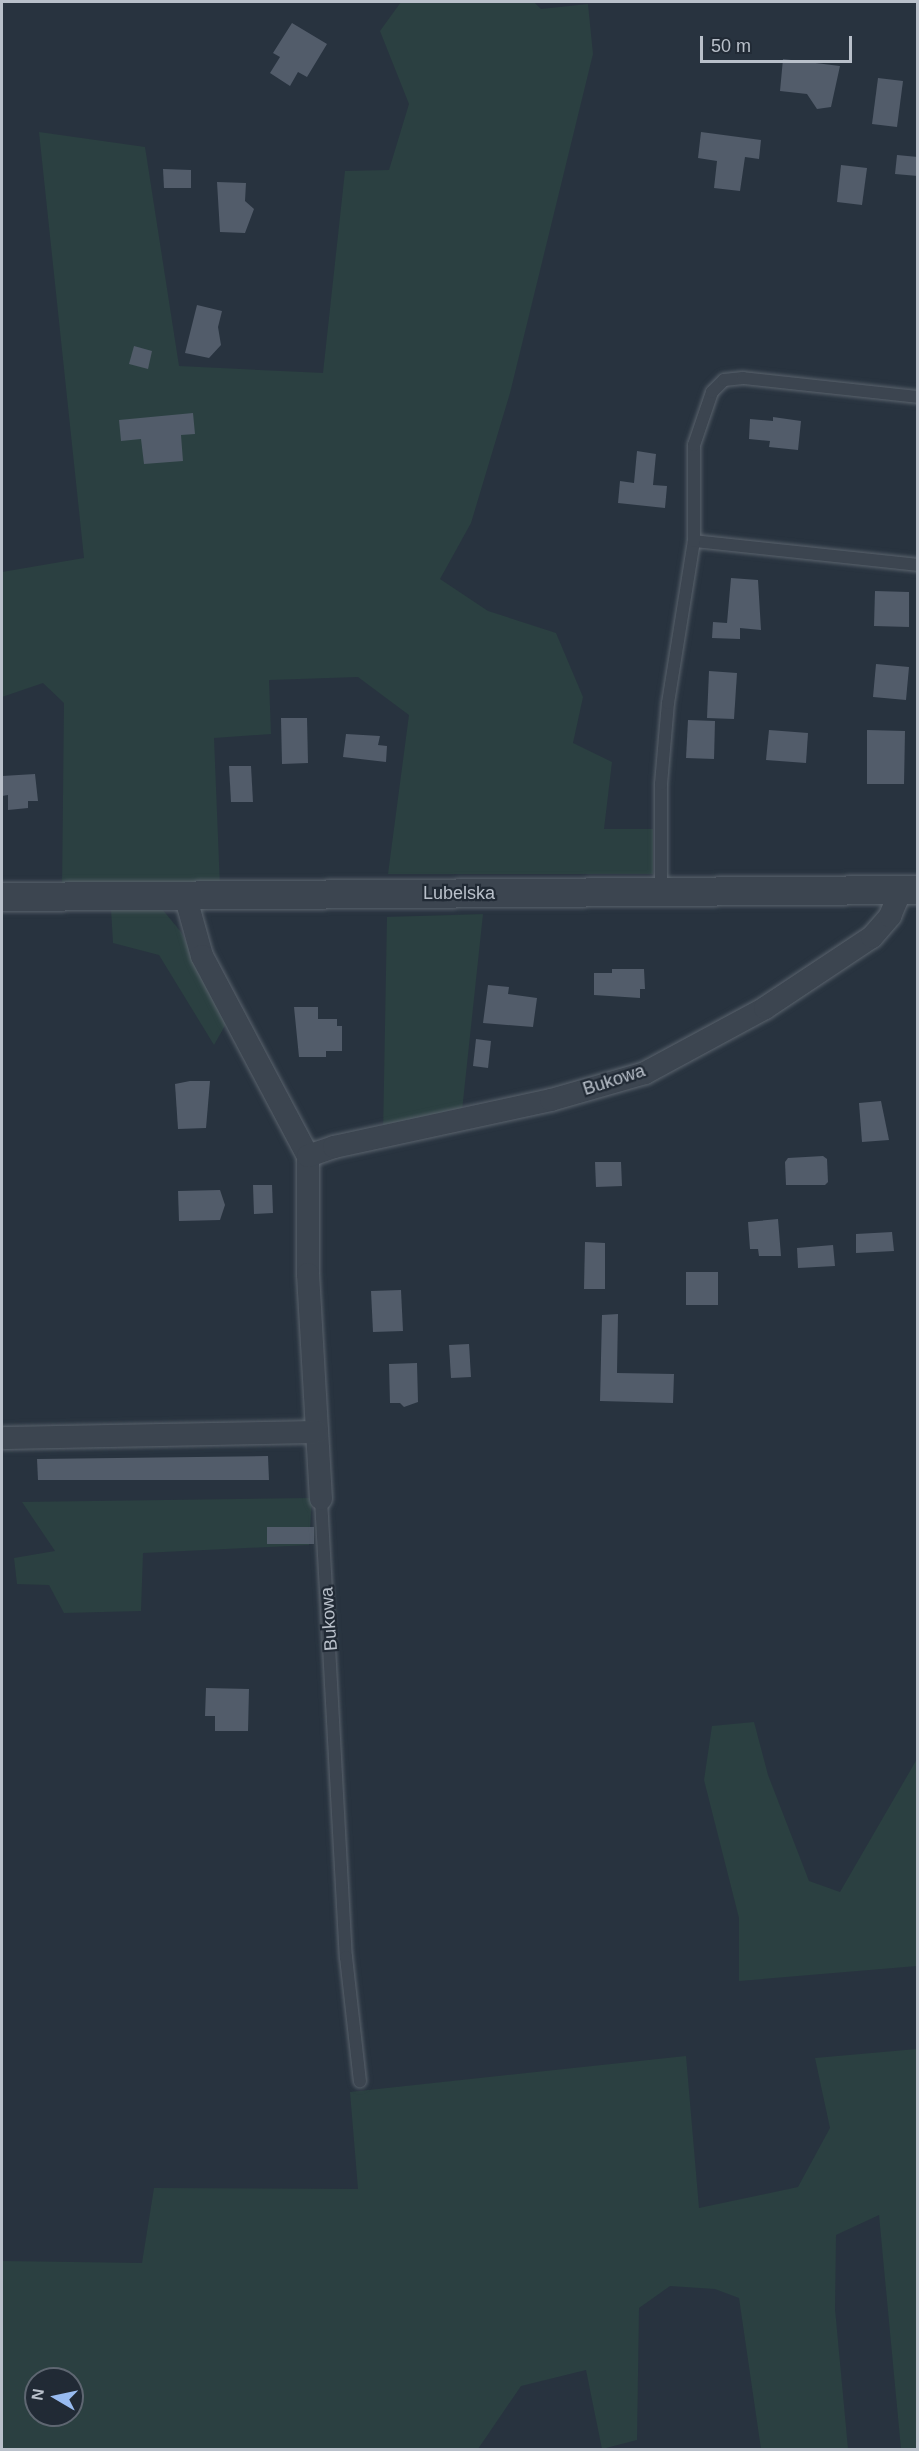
<!DOCTYPE html>
<style>
body{margin:0}
#map{position:relative;width:919px;height:2451px;overflow:hidden;background:#28333f;font-family:Helvetica,sans-serif}
div>[style]{position:absolute}
.green>*{inset:0;background:#2b4041}
.building>*{inset:0;background:#525c6a}
.roads{filter:drop-shadow(0 0 2px #5a636d) drop-shadow(0 0 2px #5a636d)}
.service>*{height:12px;margin:-6px;padding:0 6px;transform-origin:6px;border-radius:6px;background:#3c4550}
.minor>*{height:22px;margin:-11px;padding:0 11px;transform-origin:11px;border-radius:11px;background:#3c4550}
.tertiary>*{height:28px;margin:-14px;padding:0 14px;transform-origin:14px;border-radius:14px;background:#3c4550}
span{translate:-50% -50%;white-space:nowrap;text-align:center;line-height:1.15;-webkit-text-stroke:4.5px #212a35;paint-order:stroke}
.street-label{font-size:18px;color:#b9c0ca}
.frame{position:absolute;inset:0;border:3px solid #b9c0ca;pointer-events:none}
.north{position:absolute;left:24px;top:2367px;width:60px;height:60px;box-sizing:border-box;background:#212a35;border:2px solid #5e6671;border-radius:50%;rotate:279deg;font-size:16px;font-weight:700;line-height:24px;text-align:center;color:#b9c0ca}
.north::after{content:'';display:block;margin:auto;width:21px;height:27px;background:#98bbf0;clip-path:polygon(50% 0,100% 100%,50% 72%,0 100%)}
.scale{position:absolute;left:700px;top:36px;width:152px;height:27px;box-sizing:border-box;border:3px solid #b9c0ca;border-top:0;padding-left:8px;font-size:18px;line-height:21px;white-space:nowrap;color:#b9c0ca;-webkit-text-stroke:4px #212a35;paint-order:stroke}
</style>
<div id="map">
<div class="green">
<i style="clip-path:polygon(401px 2px,534px 2px,541px 9px,588px 4px,593px 54px,510px 393px,471px 523px,440px 579px,488px 611px,556px 633px,583px 697px,573px 743px,612px 762px,604px 829px,653px 829px,653px 874px,388px 874px,409px 715px,358px 677px,269px 680px,271px 734px,214px 738px,220px 887px,162px 909px,181px 932px,227px 1022px,214px 1045px,159px 955px,113px 943px,110px 892px,62px 892px,64px 703px,43px 683px,2px 697px,2px 572px,84px 558px,39px 132px,145px 147px,179px 366px,323px 373px,345px 171px,389px 170px,409px 104px,380px 31px)"></i>
<i style="clip-path:polygon(483px 914px,461px 1120px,383px 1137px,387px 917px)"></i>
<i style="clip-path:polygon(312px 1498px,309px 1545px,143px 1553px,141px 1611px,64px 1613px,49px 1585px,17px 1584px,14px 1558px,55px 1551px,22px 1502px)"></i>
<i style="clip-path:polygon(754px 1722px,768px 1775px,809px 1881px,840px 1892px,917px 1759px,917px 1966px,739px 1981px,739px 1918px,704px 1780px,712px 1726px)"></i>
<i style="clip-path:polygon(evenodd,917px 2049px,917px 2449px,901px 2449px,879px 2215px,836px 2235px,835px 2309px,848px 2449px,761px 2449px,739px 2298px,715px 2289px,670px 2286px,639px 2308px,637px 2440px,602px 2449px,586px 2370px,521px 2386px,478px 2449px,2px 2449px,2px 2261px,142px 2263px,154px 2188px,358px 2189px,350px 2092px,686px 2056px,699px 2208px,798px 2187px,830px 2128px,815px 2058px,917px 2049px,36px 2379px,72px 2379px,72px 2415px,36px 2415px,36px 2379px)"></i>
</div>
<div class="building">
<i style="clip-path:polygon(292px 23px,327px 44px,307px 77px,298px 72px,290px 86px,270px 73px,280px 57px,273px 53px)"></i>
<i style="clip-path:polygon(783px 59px,840px 66px,831px 107px,817px 109px,807px 94px,780px 91px)"></i>
<i style="clip-path:polygon(878px 78px,903px 81px,897px 127px,872px 124px)"></i>
<i style="clip-path:polygon(701px 132px,761px 140px,759px 159px,745px 157px,740px 191px,714px 188px,717px 161px,698px 158px)"></i>
<i style="clip-path:polygon(897px 155px,918px 157px,918px 176px,895px 174px)"></i>
<i style="clip-path:polygon(841px 165px,867px 168px,862px 205px,837px 202px)"></i>
<i style="clip-path:polygon(163px 169px,191px 170px,191px 188px,164px 188px)"></i>
<i style="clip-path:polygon(217px 182px,246px 183px,245px 201px,254px 209px,245px 233px,220px 232px)"></i>
<i style="clip-path:polygon(197px 305px,222px 311px,218px 327px,221px 345px,209px 358px,185px 353px)"></i>
<i style="clip-path:polygon(134px 346px,152px 351px,148px 369px,129px 364px)"></i>
<i style="clip-path:polygon(193px 413px,195px 434px,181px 435px,183px 461px,144px 464px,141px 439px,121px 441px,119px 420px)"></i>
<i style="clip-path:polygon(773px 417px,801px 421px,798px 450px,769px 447px,770px 441px,749px 439px,750px 419px,773px 421px)"></i>
<i style="clip-path:polygon(637px 451px,656px 454px,653px 485px,667px 486px,665px 508px,618px 503px,620px 481px,634px 483px)"></i>
<i style="clip-path:polygon(731px 578px,758px 580px,761px 630px,740px 628px,740px 639px,712px 638px,713px 622px,727px 623px)"></i>
<i style="clip-path:polygon(875px 591px,909px 592px,909px 627px,874px 626px)"></i>
<i style="clip-path:polygon(876px 664px,909px 667px,906px 700px,873px 697px)"></i>
<i style="clip-path:polygon(709px 671px,737px 673px,734px 719px,707px 718px)"></i>
<i style="clip-path:polygon(281px 718px,307px 718px,308px 763px,282px 764px)"></i>
<i style="clip-path:polygon(688px 720px,715px 721px,714px 759px,686px 758px)"></i>
<i style="clip-path:polygon(769px 730px,808px 733px,806px 763px,766px 760px)"></i>
<i style="clip-path:polygon(867px 730px,905px 731px,904px 784px,867px 784px)"></i>
<i style="clip-path:polygon(346px 734px,380px 736px,378px 745px,387px 746px,386px 762px,343px 757px)"></i>
<i style="clip-path:polygon(229px 766px,251px 766px,253px 802px,231px 802px)"></i>
<i style="clip-path:polygon(35px 774px,38px 801px,28px 801px,28px 808px,8px 810px,8px 795px,2px 796px,2px 776px)"></i>
<i style="clip-path:polygon(612px 969px,644px 969px,645px 989px,640px 989px,640px 998px,594px 995px,594px 973px,612px 973px)"></i>
<i style="clip-path:polygon(488px 985px,509px 987px,508px 994px,537px 998px,533px 1027px,483px 1023px)"></i>
<i style="clip-path:polygon(294px 1007px,318px 1007px,318px 1019px,337px 1019px,337px 1026px,342px 1026px,342px 1051px,326px 1051px,326px 1057px,299px 1057px)"></i>
<i style="clip-path:polygon(476px 1039px,491px 1041px,488px 1068px,473px 1066px)"></i>
<i style="clip-path:polygon(190px 1081px,210px 1081px,206px 1128px,178px 1129px,175px 1084px)"></i>
<i style="clip-path:polygon(881px 1101px,889px 1140px,862px 1142px,859px 1103px)"></i>
<i style="clip-path:polygon(823px 1156px,827px 1159px,828px 1182px,825px 1185px,786px 1185px,785px 1162px,788px 1158px)"></i>
<i style="clip-path:polygon(595px 1162px,621px 1162px,622px 1186px,596px 1187px)"></i>
<i style="clip-path:polygon(253px 1185px,272px 1185px,273px 1213px,254px 1214px)"></i>
<i style="clip-path:polygon(220px 1190px,225px 1205px,220px 1220px,179px 1221px,178px 1191px)"></i>
<i style="clip-path:polygon(778px 1219px,781px 1256px,759px 1256px,758px 1249px,750px 1249px,748px 1222px)"></i>
<i style="clip-path:polygon(892px 1232px,894px 1251px,856px 1253px,856px 1234px)"></i>
<i style="clip-path:polygon(585px 1242px,605px 1243px,605px 1289px,584px 1289px)"></i>
<i style="clip-path:polygon(833px 1245px,835px 1266px,798px 1268px,797px 1248px)"></i>
<i style="clip-path:polygon(686px 1272px,718px 1272px,718px 1305px,686px 1305px)"></i>
<i style="clip-path:polygon(401px 1290px,403px 1331px,373px 1332px,371px 1291px)"></i>
<i style="clip-path:polygon(618px 1314px,617px 1373px,674px 1374px,673px 1403px,600px 1401px,602px 1315px)"></i>
<i style="clip-path:polygon(469px 1344px,471px 1377px,451px 1378px,449px 1345px)"></i>
<i style="clip-path:polygon(417px 1363px,418px 1402px,404px 1407px,400px 1403px,390px 1403px,389px 1364px)"></i>
<i style="clip-path:polygon(268px 1456px,269px 1480px,38px 1480px,37px 1459px)"></i>
<i style="clip-path:polygon(267px 1527px,314px 1527px,314px 1544px,267px 1544px)"></i>
<i style="clip-path:polygon(206px 1688px,249px 1689px,248px 1731px,215px 1731px,215px 1716px,205px 1716px)"></i>
</div>
<div class="roads">
<div class="service">
<i style="left:694px;top:541px;width:225px;rotate:6.1deg"></i>
<i style="left:661px;top:892px;width:108px;rotate:-90deg"></i>
<i style="left:661px;top:784px;width:81px;rotate:-85.1deg"></i>
<i style="left:668px;top:703px;width:164px;rotate:-80.9deg"></i>
<i style="left:694px;top:541px;width:96px;rotate:-90deg"></i>
<i style="left:694px;top:445px;width:56px;rotate:-71.2deg"></i>
<i style="left:712px;top:392px;width:17px;rotate:-45deg"></i>
<i style="left:724px;top:380px;width:19px;rotate:-6deg"></i>
<i style="left:743px;top:378px;width:176px;rotate:6.2deg"></i>
<i style="left:321px;top:1499px;width:459px;rotate:86.9deg"></i>
<i style="left:346px;top:1957px;width:125px;rotate:83.6deg"></i>
</div>
<div class="minor">
<i style="left:185px;top:895px;width:63px;rotate:74.4deg"></i>
<i style="left:202px;top:956px;width:226px;rotate:62.1deg"></i>
<i style="left:308px;top:1156px;width:118px;rotate:90deg"></i>
<i style="left:308px;top:1274px;width:225px;rotate:86.7deg"></i>
<i style="left:308px;top:1156px;width:28px;rotate:-19deg"></i>
<i style="left:334px;top:1147px;width:222px;rotate:-12.2deg"></i>
<i style="left:551px;top:1100px;width:98px;rotate:-16deg"></i>
<i style="left:645px;top:1073px;width:136px;rotate:-28.4deg"></i>
<i style="left:765px;top:1008px;width:128px;rotate:-33.6deg"></i>
<i style="left:872px;top:937px;width:28px;rotate:-49deg"></i>
<i style="left:890px;top:916px;width:28px;rotate:-67deg"></i>
<i style="left:5px;top:1438px;width:312px;rotate:-1.1deg"></i>
</div>
<div class="tertiary">
<i style="left:2px;top:897px;width:916px;rotate:-0.44deg"></i>
</div>
</div>
<div class="street-label">
<span style="left:459px;top:893px">Lubelska</span>
<span style="left:614px;top:1080px;rotate:-18deg">Bukowa</span>
<span style="left:329px;top:1619px;rotate:-94deg">Bukowa</span>
</div>
<div class="frame"></div>
<div class="north">N</div>
<div class="scale">50 m</div>
</div>
